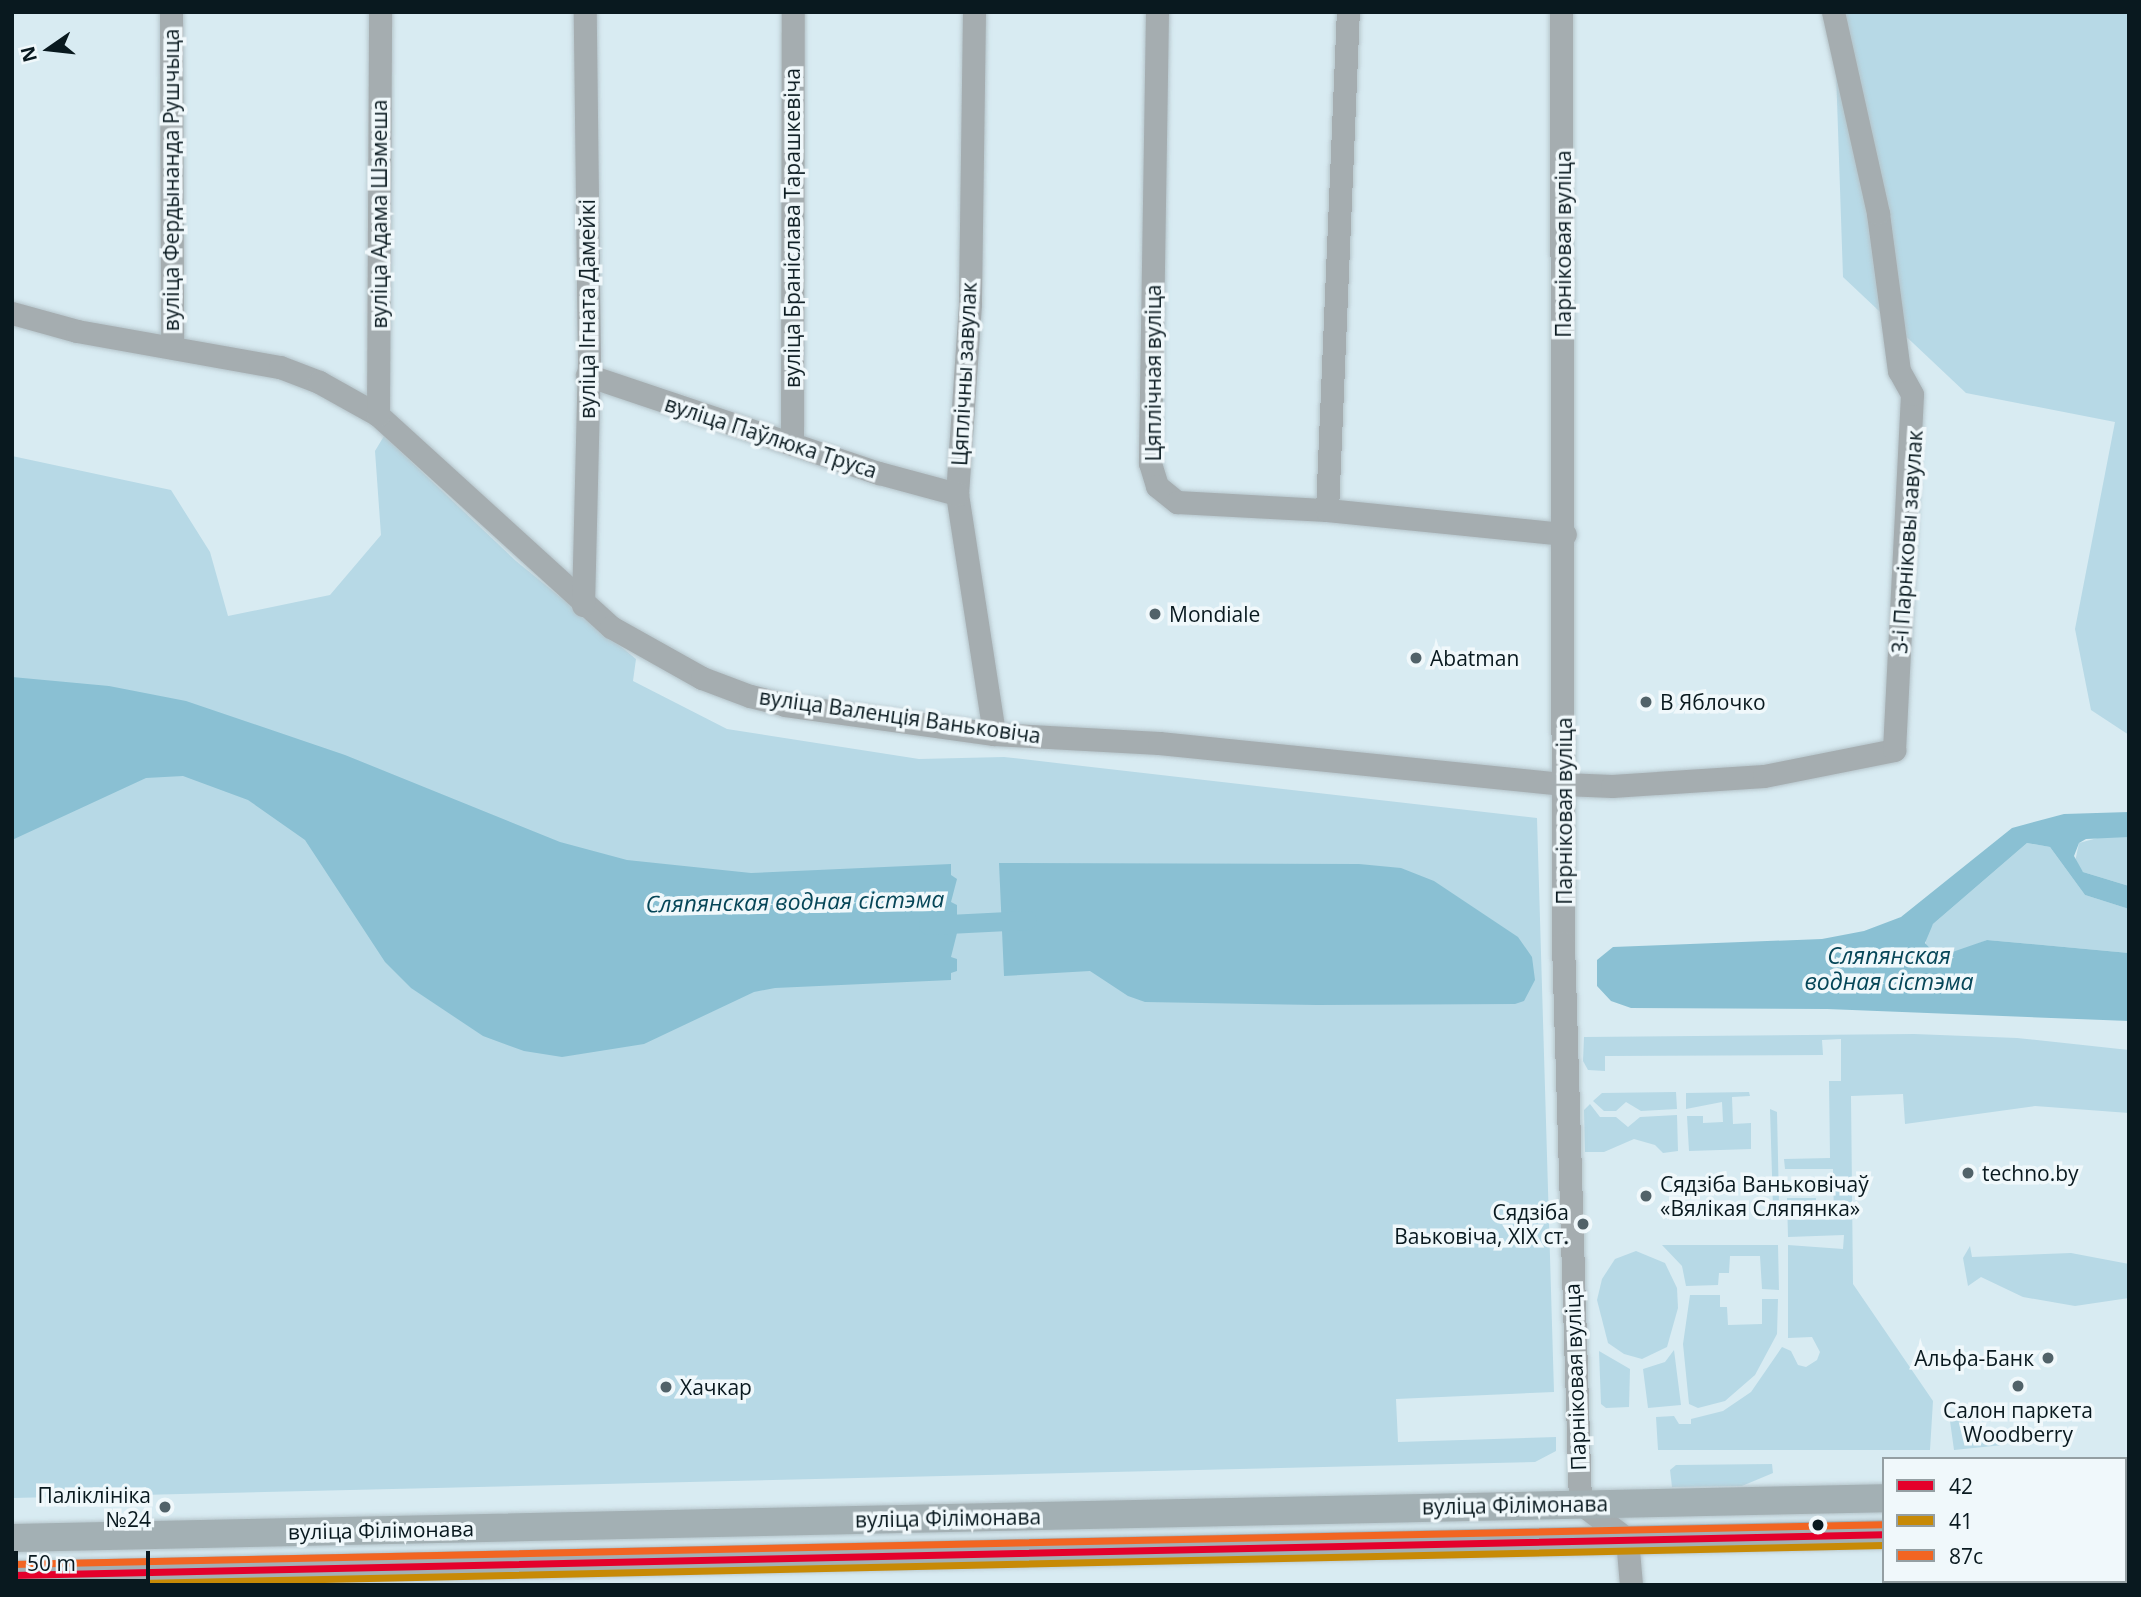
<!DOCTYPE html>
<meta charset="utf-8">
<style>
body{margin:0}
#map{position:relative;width:2141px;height:1597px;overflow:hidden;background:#d8ebf2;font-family:"Open Sans",sans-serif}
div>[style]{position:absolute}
.green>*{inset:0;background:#b7d9e6}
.water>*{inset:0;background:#8ac0d3}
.canal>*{height:19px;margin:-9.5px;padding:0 9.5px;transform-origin:9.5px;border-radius:9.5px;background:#8ac0d3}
.roads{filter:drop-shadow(0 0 2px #b5c4ca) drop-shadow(0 0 2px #b5c4ca)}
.minor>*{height:23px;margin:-11.5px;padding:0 11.5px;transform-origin:11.5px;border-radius:11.5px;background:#a5adb0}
.major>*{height:28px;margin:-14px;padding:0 14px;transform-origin:14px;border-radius:14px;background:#a3b0b4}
.bus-1>*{height:7px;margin:-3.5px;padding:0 3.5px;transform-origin:3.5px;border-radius:3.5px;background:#e4002b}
.bus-2>*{height:7px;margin:-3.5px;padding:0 3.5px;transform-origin:3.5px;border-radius:3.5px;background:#c78a06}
.bus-3>*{height:7px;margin:-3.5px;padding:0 3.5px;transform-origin:3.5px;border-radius:3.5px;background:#f26522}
.dots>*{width:19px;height:19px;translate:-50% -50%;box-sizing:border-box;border:4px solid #f0f8fb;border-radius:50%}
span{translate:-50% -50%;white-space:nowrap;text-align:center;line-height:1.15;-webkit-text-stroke:7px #f0f8fb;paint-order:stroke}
.street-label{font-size:21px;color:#09191f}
.poi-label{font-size:21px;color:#09191f}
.left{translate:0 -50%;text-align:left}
.right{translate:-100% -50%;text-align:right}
.water-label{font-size:23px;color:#064658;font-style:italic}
.frame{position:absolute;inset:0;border:14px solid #09191f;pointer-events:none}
.legend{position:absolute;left:1882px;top:1457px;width:245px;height:126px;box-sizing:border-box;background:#f0f8fb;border:2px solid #949fa3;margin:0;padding:9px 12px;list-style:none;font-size:21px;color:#09191f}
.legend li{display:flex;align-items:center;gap:14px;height:35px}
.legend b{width:35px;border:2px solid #949fa3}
.north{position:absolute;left:14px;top:14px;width:70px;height:70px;-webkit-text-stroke:5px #f0f8fb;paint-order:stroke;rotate:256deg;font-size:19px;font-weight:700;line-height:28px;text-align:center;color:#09191f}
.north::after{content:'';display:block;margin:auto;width:24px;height:32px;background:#09191f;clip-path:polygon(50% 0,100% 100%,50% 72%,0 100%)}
.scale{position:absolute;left:14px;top:1551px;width:136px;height:32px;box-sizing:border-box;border:4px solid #09191f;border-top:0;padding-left:9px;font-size:21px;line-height:24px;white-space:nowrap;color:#09191f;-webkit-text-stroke:5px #f0f8fb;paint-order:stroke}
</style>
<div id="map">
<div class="green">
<i style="clip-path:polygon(1834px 12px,2129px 12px,2129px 735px,2091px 710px,2075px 629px,2115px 422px,1966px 393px,1843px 277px)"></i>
<i style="clip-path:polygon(384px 436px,516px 561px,636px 659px,633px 681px,727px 729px,919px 759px,1004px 757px,1537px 818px,1554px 1392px,1396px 1399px,1398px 1442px,1556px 1437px,1556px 1451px,1535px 1462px,12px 1498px,12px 456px,171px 490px,210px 552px,228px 616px,330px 595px,381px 535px,375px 451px)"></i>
<i style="clip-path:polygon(2105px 836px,2129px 837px,2129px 886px,2083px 872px,2075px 862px,2079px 843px)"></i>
<i style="clip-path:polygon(2027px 843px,2050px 847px,2085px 895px,2129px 909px,2129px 953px,1987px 940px,1945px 957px,1927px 950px,1925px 937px,1933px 924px)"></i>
<i style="clip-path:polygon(1914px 1034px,2017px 1038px,2129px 1050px,2129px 1113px,2035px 1106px,1905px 1124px,1903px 1094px,1851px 1096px,1853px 1284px,1933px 1401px,1930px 1450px,1658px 1450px,1656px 1417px,1674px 1416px,1679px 1424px,1691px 1424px,1691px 1419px,1723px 1411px,1751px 1392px,1782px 1347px,1791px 1351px,1798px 1365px,1806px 1367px,1817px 1360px,1820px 1352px,1812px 1337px,1788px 1338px,1788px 1245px,1843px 1249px,1844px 1235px,1788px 1237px,1787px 1198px,1816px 1198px,1816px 1219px,1834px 1219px,1833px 1169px,1785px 1169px,1784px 1159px,1830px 1158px,1829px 1081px,1841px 1081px,1841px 1039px,1822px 1040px,1823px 1055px,1605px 1056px,1605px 1071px,1588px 1070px,1583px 1061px,1584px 1037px)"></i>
<i style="clip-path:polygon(1676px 1092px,1677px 1109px,1641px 1111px,1626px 1102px,1616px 1111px,1604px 1111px,1593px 1101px,1602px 1093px)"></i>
<i style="clip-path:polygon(1749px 1092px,1750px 1096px,1732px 1097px,1733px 1124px,1751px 1123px,1751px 1149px,1689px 1151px,1687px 1116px,1703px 1116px,1703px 1123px,1723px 1122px,1722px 1102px,1686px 1109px,1686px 1093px)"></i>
<i style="clip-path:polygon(1590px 1104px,1600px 1117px,1616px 1117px,1628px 1127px,1640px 1117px,1677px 1115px,1678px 1151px,1663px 1153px,1655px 1145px,1634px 1139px,1604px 1152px,1585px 1152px,1584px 1110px)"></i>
<i style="clip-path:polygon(1770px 1109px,1777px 1112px,1779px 1204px,1773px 1208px)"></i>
<i style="clip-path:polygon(1662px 1245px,1778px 1245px,1779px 1290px,1762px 1289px,1760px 1256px,1730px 1256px,1729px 1273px,1719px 1273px,1718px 1285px,1686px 1286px,1682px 1266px)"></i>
<i style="clip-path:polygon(1970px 1246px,1972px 1257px,2071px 1253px,2129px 1264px,2129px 1298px,2075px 1306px,2023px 1297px,1981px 1277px,1968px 1286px,1963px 1258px)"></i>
<i style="clip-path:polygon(1636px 1251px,1665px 1263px,1677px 1288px,1678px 1308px,1667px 1347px,1642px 1359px,1624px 1354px,1608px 1343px,1597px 1300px,1602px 1279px,1615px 1259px)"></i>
<i style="clip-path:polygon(1690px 1295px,1720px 1295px,1720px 1307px,1727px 1307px,1728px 1325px,1762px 1324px,1762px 1299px,1778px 1299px,1777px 1334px,1755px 1375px,1725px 1401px,1698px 1408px,1689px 1404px,1683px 1344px)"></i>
<i style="clip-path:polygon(1674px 1350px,1681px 1405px,1648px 1408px,1643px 1369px,1665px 1362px)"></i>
<i style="clip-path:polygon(1599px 1351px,1630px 1369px,1629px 1407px,1606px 1408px,1601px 1404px)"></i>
<i style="clip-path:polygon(1955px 1414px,1969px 1428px,2003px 1445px,1954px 1450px,1950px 1421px)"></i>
<i style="clip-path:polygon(1772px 1464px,1773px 1473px,1742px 1486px,1672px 1487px,1670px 1470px,1676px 1465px)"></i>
</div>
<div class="water">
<i style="clip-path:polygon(12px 677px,109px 686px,186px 701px,345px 755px,560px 842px,627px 860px,751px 873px,951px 864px,951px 875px,957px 879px,951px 902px,957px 905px,957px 917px,951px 920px,951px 930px,957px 933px,951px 957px,957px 959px,957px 971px,951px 973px,951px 980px,775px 988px,754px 992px,644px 1044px,562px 1057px,524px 1051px,483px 1036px,411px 988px,385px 962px,305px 840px,248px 800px,183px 776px,146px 778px,12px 840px)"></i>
<i style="clip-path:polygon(2129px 812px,2129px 837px,2086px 839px,2079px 843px,2074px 856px,2083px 872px,2129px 886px,2129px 909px,2085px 895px,2050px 847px,2027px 843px,1933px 924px,1925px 943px,1938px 957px,1987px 940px,2129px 953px,2129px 1021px,1827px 1009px,1631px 1008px,1611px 1001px,1597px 986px,1597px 960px,1613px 947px,1822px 939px,1864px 931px,1901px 917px,2012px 828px,2064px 814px)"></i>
<i style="clip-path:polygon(999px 863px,1359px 864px,1401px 868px,1434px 881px,1518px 937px,1532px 957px,1535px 980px,1524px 1001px,1515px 1004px,1317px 1005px,1145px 1002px,1128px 996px,1090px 971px,1004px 976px)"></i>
</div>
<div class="canal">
<i style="left:928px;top:925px;width:99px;rotate:-2.9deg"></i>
</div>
<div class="roads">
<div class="minor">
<i style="left:171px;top:12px;width:335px;rotate:89.8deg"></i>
<i style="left:974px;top:12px;width:292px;rotate:90.8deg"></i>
<i style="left:970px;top:304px;width:190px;rotate:93.9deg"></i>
<i style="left:957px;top:494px;width:243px;rotate:81.2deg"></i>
<i style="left:1157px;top:12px;width:451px;rotate:90.9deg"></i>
<i style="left:1150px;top:463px;width:24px;rotate:73deg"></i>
<i style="left:1157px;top:486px;width:26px;rotate:39deg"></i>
<i style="left:1177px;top:502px;width:150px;rotate:3.1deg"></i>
<i style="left:1327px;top:510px;width:239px;rotate:5.8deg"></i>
<i style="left:1561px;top:12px;width:931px;rotate:89.88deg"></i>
<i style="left:1563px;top:943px;width:560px;rotate:88.26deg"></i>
<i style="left:1580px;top:1503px;width:59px;rotate:37.5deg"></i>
<i style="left:1627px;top:1539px;width:46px;rotate:85deg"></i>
<i style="left:12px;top:313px;width:67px;rotate:15.5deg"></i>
<i style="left:77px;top:331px;width:206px;rotate:10.1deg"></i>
<i style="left:280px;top:367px;width:42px;rotate:21deg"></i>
<i style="left:319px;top:382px;width:68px;rotate:29.2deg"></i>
<i style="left:378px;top:415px;width:315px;rotate:42.3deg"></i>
<i style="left:611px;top:627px;width:104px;rotate:29.3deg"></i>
<i style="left:702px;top:678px;width:51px;rotate:20.6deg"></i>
<i style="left:750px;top:696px;width:36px;rotate:14deg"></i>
<i style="left:785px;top:705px;width:211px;rotate:7.9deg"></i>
<i style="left:994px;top:734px;width:165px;rotate:3.1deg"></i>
<i style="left:1159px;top:743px;width:407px;rotate:5.8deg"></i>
<i style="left:1564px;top:784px;width:48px;rotate:2.4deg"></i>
<i style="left:1612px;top:786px;width:152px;rotate:-3.8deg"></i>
<i style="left:1764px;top:776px;width:133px;rotate:-11.3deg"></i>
<i style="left:1894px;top:750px;width:356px;rotate:-87.1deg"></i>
<i style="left:1912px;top:394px;width:26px;rotate:-119deg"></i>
<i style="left:1899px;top:371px;width:159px;rotate:-97.6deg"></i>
<i style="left:1878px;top:213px;width:206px;rotate:-102.6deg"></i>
<i style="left:587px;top:375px;width:308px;rotate:18.6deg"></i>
<i style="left:879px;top:473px;width:81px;rotate:15.1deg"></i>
<i style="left:378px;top:415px;width:403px;rotate:-89.7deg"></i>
<i style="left:792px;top:444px;width:432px;rotate:-89.9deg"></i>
<i style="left:1327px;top:510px;width:498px;rotate:-87.6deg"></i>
<i style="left:583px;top:605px;width:243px;rotate:-88.6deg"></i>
<i style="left:589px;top:362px;width:350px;rotate:-90.7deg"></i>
</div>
<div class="major">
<i style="left:2125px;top:1479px;width:4px"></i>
<i style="left:2125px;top:1518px;width:4px"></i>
<i style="left:12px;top:1538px;width:1872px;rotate:-1.22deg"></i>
<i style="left:12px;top:1575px;width:1872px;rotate:-1.25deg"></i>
</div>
</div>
<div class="bus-1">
<i style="left:12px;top:1575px;width:1872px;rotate:-1.25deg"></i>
</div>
<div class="bus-2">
<i style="left:46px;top:1585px;width:1838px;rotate:-1.25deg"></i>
</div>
<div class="bus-3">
<i style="left:12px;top:1564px;width:1872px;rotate:-1.22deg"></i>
</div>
<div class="dots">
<i style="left:1155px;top:614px;background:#516269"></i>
<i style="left:1416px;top:658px;background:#516269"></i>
<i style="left:1646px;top:702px;background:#516269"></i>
<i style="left:1968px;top:1173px;background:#516269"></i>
<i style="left:1646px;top:1196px;background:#516269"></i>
<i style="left:1583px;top:1224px;background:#516269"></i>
<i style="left:2048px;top:1358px;background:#516269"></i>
<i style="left:2018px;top:1386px;background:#516269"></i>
<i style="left:666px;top:1387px;background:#516269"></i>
<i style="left:165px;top:1507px;background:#516269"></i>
<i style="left:1818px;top:1525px;background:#09191f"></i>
</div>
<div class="street-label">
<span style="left:171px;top:180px;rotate:-90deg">вуліца Фердынанда Рушчыца</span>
<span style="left:379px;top:214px;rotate:-90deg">вуліца Адама Шэмеша</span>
<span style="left:792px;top:228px;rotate:-90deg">вуліца Браніслава Тарашкевіча</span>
<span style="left:1563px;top:244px;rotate:-90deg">Парніковая вуліца</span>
<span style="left:587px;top:309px;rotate:-90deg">вуліца Ігната Дамейкі</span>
<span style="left:1153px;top:373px;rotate:-90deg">Цяплічная вуліца</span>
<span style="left:964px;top:374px;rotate:-87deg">Цяплічны завулак</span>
<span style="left:771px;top:437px;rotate:18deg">вуліца Паўлюка Труса</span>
<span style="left:1907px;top:542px;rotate:-86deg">3-і Парніковы завулак</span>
<span style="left:900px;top:716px;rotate:8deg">вуліца Валенція Ваньковіча</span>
<span style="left:1564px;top:811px;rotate:-90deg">Парніковая вуліца</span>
<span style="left:1575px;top:1377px;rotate:-92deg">Парніковая вуліца</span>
<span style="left:1515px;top:1505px;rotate:-1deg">вуліца Філімонава</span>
<span style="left:948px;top:1518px;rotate:-1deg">вуліца Філімонава</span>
<span style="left:381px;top:1530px;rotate:-1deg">вуліца Філімонава</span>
</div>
<div class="poi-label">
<span class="left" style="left:1169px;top:614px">Mondiale</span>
<span class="left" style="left:1430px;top:658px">Abatman</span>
<span class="left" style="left:1660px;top:702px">В Яблочко</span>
<span class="left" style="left:1982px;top:1173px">techno.by</span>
<span class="left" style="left:1660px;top:1196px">Сядзіба Ваньковічаў<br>«Вялікая Сляпянка»</span>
<span class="right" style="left:1569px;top:1224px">Сядзіба<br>Ваьковіча, XIX ст.</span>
<span class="right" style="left:2034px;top:1358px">Альфа-Банк</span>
<span class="left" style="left:680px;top:1387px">Хачкар</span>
<span style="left:2018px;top:1422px">Салон паркета<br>Woodberry</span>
<span class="right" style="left:151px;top:1507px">Паліклініка<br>№24</span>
</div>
<div class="water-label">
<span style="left:795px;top:901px;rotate:-1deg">Сляпянская водная сістэма</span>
<span style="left:1889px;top:968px">Сляпянская<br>водная сістэма</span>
</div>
<div class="frame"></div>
<ul class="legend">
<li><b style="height:9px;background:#e4002b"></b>42</li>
<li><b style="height:9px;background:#c78a06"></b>41</li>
<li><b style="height:9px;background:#f26522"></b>87с</li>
</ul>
<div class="north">N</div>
<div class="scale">50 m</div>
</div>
